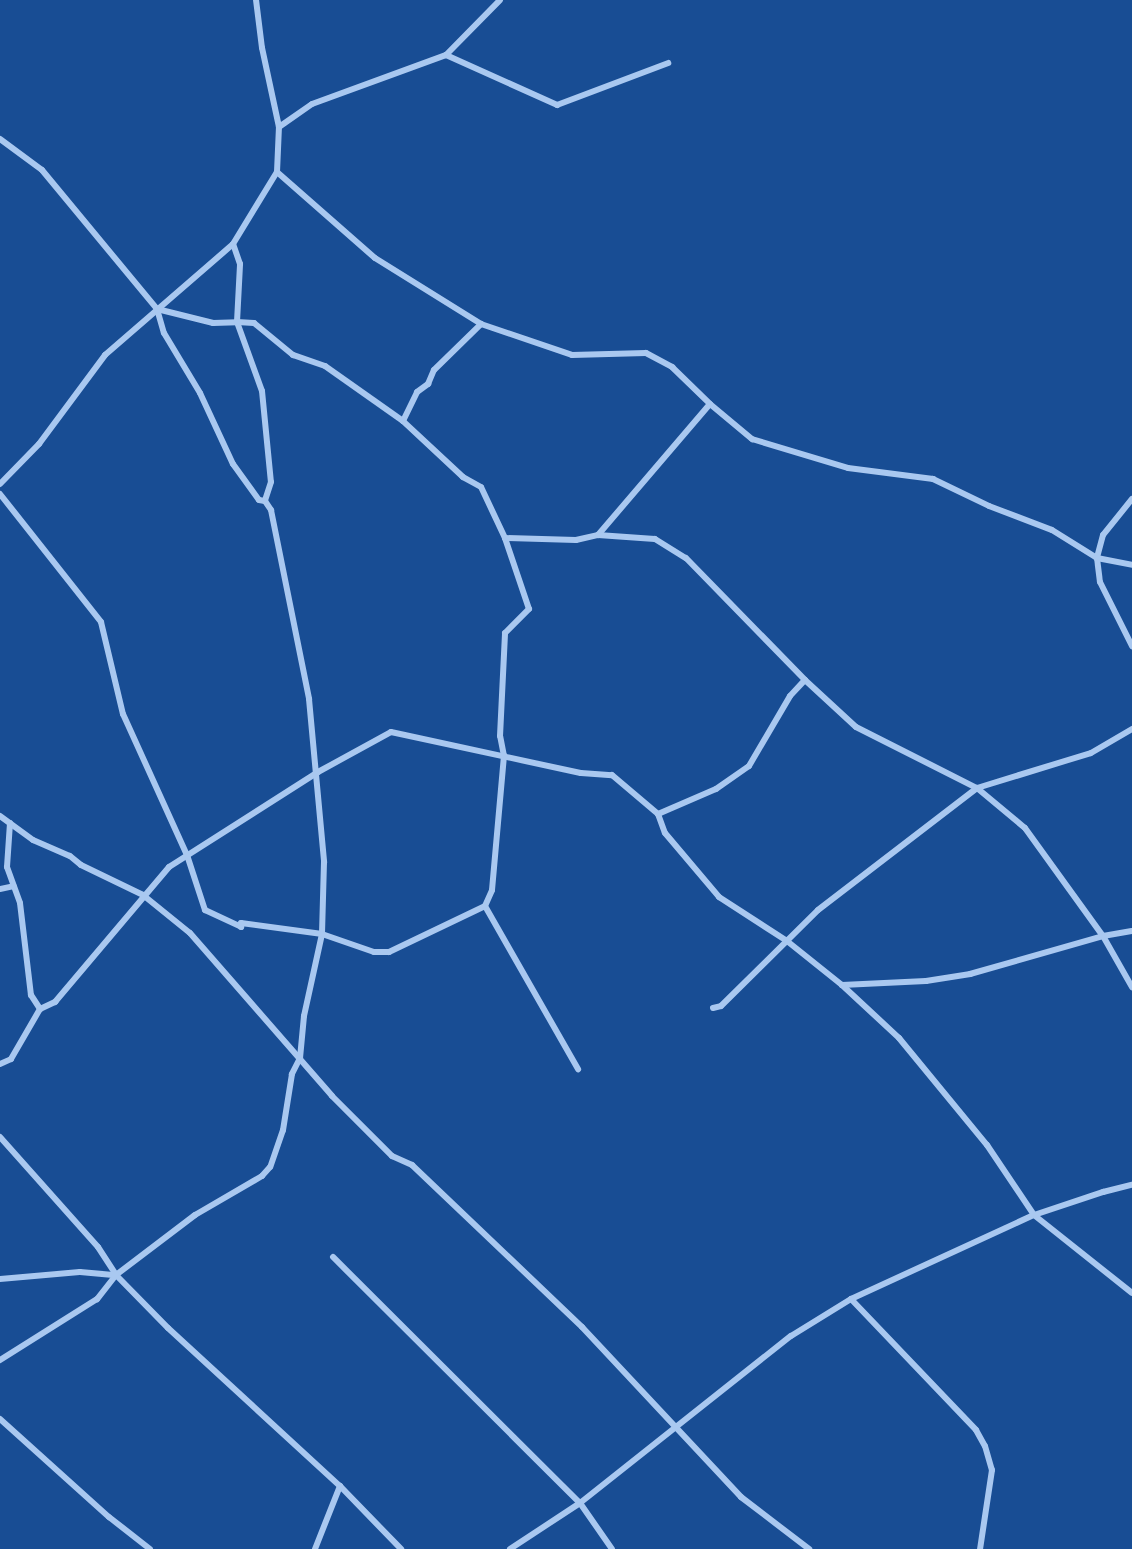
<!DOCTYPE html>
<style>
body{margin:0}
#map{position:relative;width:1132px;height:1549px;overflow:hidden;background:#184d94;font-family:"Asap Condensed",sans-serif}
div>[style]{position:absolute}
.street>*{height:6px;margin:-3px;padding:0 3px;transform-origin:3px;border-radius:3px;background:#a9c8f0}
span{translate:-50% -50%;white-space:nowrap;text-align:center;line-height:1.15;-webkit-text-stroke:4.5px #184d94;paint-order:stroke}
</style>
<div id="map">
<div class="street">
<i style="left:446px;top:55px;width:122px;rotate:24.2deg"></i>
<i style="left:557px;top:105px;width:119px;rotate:-20.7deg"></i>
<i style="left:279px;top:127px;width:40px;rotate:-34.9deg"></i>
<i style="left:312px;top:104px;width:143px;rotate:-20.1deg"></i>
<i style="left:446px;top:55px;width:77px;rotate:-45.5deg"></i>
<i style="left:0;top:139px;width:52px;rotate:36.4deg"></i>
<i style="left:42px;top:170px;width:180px;rotate:50.4deg"></i>
<i style="left:157px;top:309px;width:25px;rotate:74deg"></i>
<i style="left:164px;top:333px;width:70px;rotate:59deg"></i>
<i style="left:200px;top:393px;width:78px;rotate:65.1deg"></i>
<i style="left:233px;top:464px;width:44px;rotate:54.2deg"></i>
<i style="left:259px;top:500px;width:6px;rotate:9deg"></i>
<i style="left:265px;top:501px;width:11px;rotate:56deg"></i>
<i style="left:271px;top:510px;width:193px;rotate:78.6deg"></i>
<i style="left:309px;top:699px;width:164px;rotate:84.7deg"></i>
<i style="left:324px;top:862px;width:72px;rotate:91.6deg"></i>
<i style="left:322px;top:934px;width:84px;rotate:102.4deg"></i>
<i style="left:304px;top:1016px;width:42px;rotate:95.4deg"></i>
<i style="left:300px;top:1058px;width:18px;rotate:117deg"></i>
<i style="left:292px;top:1074px;width:57px;rotate:99.1deg"></i>
<i style="left:283px;top:1130px;width:39px;rotate:109deg"></i>
<i style="left:270px;top:1167px;width:12px;rotate:132deg"></i>
<i style="left:262px;top:1176px;width:78px;rotate:149.8deg"></i>
<i style="left:195px;top:1215px;width:99px;rotate:142.8deg"></i>
<i style="left:116px;top:1275px;width:31px;rotate:128deg"></i>
<i style="left:97px;top:1299px;width:115px;rotate:147.8deg"></i>
<i style="left:277px;top:172px;width:130px;rotate:41.3deg"></i>
<i style="left:375px;top:258px;width:125px;rotate:31.9deg"></i>
<i style="left:481px;top:324px;width:96px;rotate:18.8deg"></i>
<i style="left:572px;top:355px;width:74px;rotate:-1.5deg"></i>
<i style="left:646px;top:353px;width:30px;rotate:28deg"></i>
<i style="left:672px;top:367px;width:53px;rotate:44.2deg"></i>
<i style="left:710px;top:404px;width:55px;rotate:39.8deg"></i>
<i style="left:752px;top:439px;width:100px;rotate:16.8deg"></i>
<i style="left:848px;top:468px;width:86px;rotate:7.4deg"></i>
<i style="left:933px;top:479px;width:62px;rotate:25.7deg"></i>
<i style="left:989px;top:506px;width:67px;rotate:20.9deg"></i>
<i style="left:1052px;top:530px;width:53px;rotate:31.9deg"></i>
<i style="left:1097px;top:558px;width:36px;rotate:11deg"></i>
<i style="left:157px;top:309px;width:58px;rotate:14deg"></i>
<i style="left:213px;top:323px;width:24px;rotate:-2deg"></i>
<i style="left:237px;top:322px;width:73px;rotate:70.1deg"></i>
<i style="left:262px;top:391px;width:91px;rotate:84.4deg"></i>
<i style="left:271px;top:482px;width:20px;rotate:108deg"></i>
<i style="left:403px;top:421px;width:32px;rotate:-64deg"></i>
<i style="left:417px;top:392px;width:14px;rotate:-36deg"></i>
<i style="left:428px;top:384px;width:15px;rotate:-67deg"></i>
<i style="left:434px;top:370px;width:66px;rotate:-44.4deg"></i>
<i style="left:0;top:484px;width:56px;rotate:-45.7deg"></i>
<i style="left:39px;top:444px;width:111px;rotate:-53.4deg"></i>
<i style="left:105px;top:355px;width:169px;rotate:-40.9deg"></i>
<i style="left:233px;top:244px;width:84px;rotate:-58.6deg"></i>
<i style="left:277px;top:172px;width:45px;rotate:-87.5deg"></i>
<i style="left:279px;top:127px;width:81px;rotate:-102.1deg"></i>
<i style="left:262px;top:48px;width:48px;rotate:-97.1deg"></i>
<i style="left:0;top:494px;width:163px;rotate:51.7deg"></i>
<i style="left:101px;top:622px;width:95px;rotate:76.6deg"></i>
<i style="left:123px;top:714px;width:155px;rotate:65.6deg"></i>
<i style="left:187px;top:855px;width:58px;rotate:71.9deg"></i>
<i style="left:205px;top:910px;width:40px;rotate:25deg"></i>
<i style="left:241px;top:927px;width:4px;rotate:-90deg"></i>
<i style="left:241px;top:923px;width:82px;rotate:7.7deg"></i>
<i style="left:322px;top:934px;width:55px;rotate:19.1deg"></i>
<i style="left:374px;top:952px;width:15px"></i>
<i style="left:389px;top:952px;width:106px;rotate:-25.6deg"></i>
<i style="left:485px;top:906px;width:17px;rotate:-66deg"></i>
<i style="left:492px;top:890px;width:135px;rotate:-84.9deg"></i>
<i style="left:504px;top:756px;width:20px;rotate:-101deg"></i>
<i style="left:500px;top:736px;width:103px;rotate:-87.2deg"></i>
<i style="left:505px;top:633px;width:34px;rotate:-45deg"></i>
<i style="left:529px;top:609px;width:75px;rotate:-108.7deg"></i>
<i style="left:505px;top:538px;width:56px;rotate:-115.2deg"></i>
<i style="left:481px;top:487px;width:21px;rotate:-151deg"></i>
<i style="left:463px;top:477px;width:82px;rotate:-137deg"></i>
<i style="left:403px;top:421px;width:95px;rotate:-144.8deg"></i>
<i style="left:325px;top:366px;width:34px;rotate:-161deg"></i>
<i style="left:293px;top:355px;width:50px;rotate:-140.6deg"></i>
<i style="left:254px;top:323px;width:17px;rotate:-177deg"></i>
<i style="left:237px;top:322px;width:58px;rotate:-87deg"></i>
<i style="left:240px;top:264px;width:21px;rotate:-109deg"></i>
<i style="left:1132px;top:499px;width:46px;rotate:128.9deg"></i>
<i style="left:1103px;top:535px;width:24px;rotate:105deg"></i>
<i style="left:1097px;top:558px;width:24px;rotate:83deg"></i>
<i style="left:1100px;top:582px;width:72px;rotate:63.4deg"></i>
<i style="left:598px;top:535px;width:172px;rotate:-49.5deg"></i>
<i style="left:505px;top:538px;width:71px;rotate:1.6deg"></i>
<i style="left:576px;top:540px;width:23px;rotate:-13deg"></i>
<i style="left:598px;top:535px;width:57px;rotate:4deg"></i>
<i style="left:655px;top:539px;width:36px;rotate:32deg"></i>
<i style="left:686px;top:558px;width:170px;rotate:45.7deg"></i>
<i style="left:805px;top:680px;width:69px;rotate:42.7deg"></i>
<i style="left:856px;top:727px;width:136px;rotate:26.8deg"></i>
<i style="left:977px;top:788px;width:62px;rotate:39.8deg"></i>
<i style="left:1025px;top:828px;width:133px;rotate:54.2deg"></i>
<i style="left:1103px;top:936px;width:59px;rotate:60.4deg"></i>
<i style="left:658px;top:814px;width:63px;rotate:-23.3deg"></i>
<i style="left:716px;top:789px;width:40px;rotate:-34.9deg"></i>
<i style="left:749px;top:766px;width:81px;rotate:-59.6deg"></i>
<i style="left:790px;top:696px;width:22px;rotate:-47deg"></i>
<i style="left:0;top:816px;width:41px;rotate:36deg"></i>
<i style="left:33px;top:840px;width:40px;rotate:23.4deg"></i>
<i style="left:70px;top:856px;width:14px;rotate:39deg"></i>
<i style="left:81px;top:865px;width:69px;rotate:25.8deg"></i>
<i style="left:143px;top:895px;width:60px;rotate:39deg"></i>
<i style="left:190px;top:933px;width:216px;rotate:48.9deg"></i>
<i style="left:332px;top:1096px;width:85px;rotate:45deg"></i>
<i style="left:392px;top:1156px;width:22px;rotate:24deg"></i>
<i style="left:412px;top:1165px;width:235px;rotate:43.6deg"></i>
<i style="left:582px;top:1327px;width:233px;rotate:46.9deg"></i>
<i style="left:741px;top:1497px;width:86px;rotate:37.4deg"></i>
<i style="left:10px;top:823px;width:44px;rotate:93.9deg"></i>
<i style="left:7px;top:867px;width:38px;rotate:70deg"></i>
<i style="left:20px;top:903px;width:93px;rotate:83.2deg"></i>
<i style="left:31px;top:995px;width:17px;rotate:57deg"></i>
<i style="left:0;top:889px;width:14px;rotate:-12deg"></i>
<i style="left:485px;top:906px;width:188px;rotate:60.3deg"></i>
<i style="left:842px;top:985px;width:78px;rotate:42.9deg"></i>
<i style="left:899px;top:1038px;width:139px;rotate:50.6deg"></i>
<i style="left:987px;top:1145px;width:84px;rotate:56.1deg"></i>
<i style="left:1034px;top:1215px;width:125px;rotate:38.5deg"></i>
<i style="left:713px;top:1008px;width:8px;rotate:-14deg"></i>
<i style="left:721px;top:1006px;width:136px;rotate:-44.7deg"></i>
<i style="left:818px;top:910px;width:200px;rotate:-37.5deg"></i>
<i style="left:977px;top:788px;width:119px;rotate:-17.1deg"></i>
<i style="left:1091px;top:753px;width:48px;rotate:-30.3deg"></i>
<i style="left:0;top:1064px;width:12px;rotate:-24deg"></i>
<i style="left:11px;top:1059px;width:58px;rotate:-59.9deg"></i>
<i style="left:40px;top:1009px;width:17px;rotate:-25deg"></i>
<i style="left:55px;top:1002px;width:177px;rotate:-49.8deg"></i>
<i style="left:169px;top:867px;width:177px;rotate:-32.5deg"></i>
<i style="left:318px;top:772px;width:83px;rotate:-28.7deg"></i>
<i style="left:391px;top:732px;width:194px;rotate:12.2deg"></i>
<i style="left:581px;top:773px;width:31px;rotate:4deg"></i>
<i style="left:612px;top:775px;width:60px;rotate:40.3deg"></i>
<i style="left:658px;top:814px;width:20px;rotate:70deg"></i>
<i style="left:665px;top:833px;width:84px;rotate:49.8deg"></i>
<i style="left:719px;top:897px;width:81px;rotate:32.9deg"></i>
<i style="left:787px;top:941px;width:70px;rotate:38.7deg"></i>
<i style="left:842px;top:985px;width:84px;rotate:-2.7deg"></i>
<i style="left:926px;top:981px;width:45px;rotate:-9deg"></i>
<i style="left:970px;top:974px;width:138px;rotate:-15.9deg"></i>
<i style="left:1103px;top:936px;width:29px;rotate:-10deg"></i>
<i style="left:0;top:1137px;width:147px;rotate:48.3deg"></i>
<i style="left:98px;top:1247px;width:33px;rotate:57deg"></i>
<i style="left:116px;top:1275px;width:74px;rotate:45.5deg"></i>
<i style="left:168px;top:1328px;width:234px;rotate:42.6deg"></i>
<i style="left:340px;top:1486px;width:88px;rotate:45.9deg"></i>
<i style="left:333px;top:1257px;width:349px;rotate:44.9deg"></i>
<i style="left:580px;top:1503px;width:56px;rotate:55.2deg"></i>
<i style="left:0;top:1279px;width:80px;rotate:-5deg"></i>
<i style="left:80px;top:1272px;width:36px;rotate:5deg"></i>
<i style="left:851px;top:1299px;width:181px;rotate:46.3deg"></i>
<i style="left:976px;top:1430px;width:18px;rotate:61deg"></i>
<i style="left:985px;top:1446px;width:25px;rotate:74deg"></i>
<i style="left:992px;top:1470px;width:80px;rotate:98.6deg"></i>
<i style="left:0;top:1419px;width:147px;rotate:42deg"></i>
<i style="left:109px;top:1517px;width:52px;rotate:38deg"></i>
<i style="left:315px;top:1549px;width:68px;rotate:-68.4deg"></i>
<i style="left:510px;top:1549px;width:84px;rotate:-33.3deg"></i>
<i style="left:580px;top:1503px;width:269px;rotate:-38.4deg"></i>
<i style="left:791px;top:1336px;width:70px;rotate:-31.7deg"></i>
<i style="left:851px;top:1299px;width:201px;rotate:-24.7deg"></i>
<i style="left:1034px;top:1215px;width:73px;rotate:-18.4deg"></i>
<i style="left:1103px;top:1192px;width:30px;rotate:-14deg"></i>
</div>
</div>
